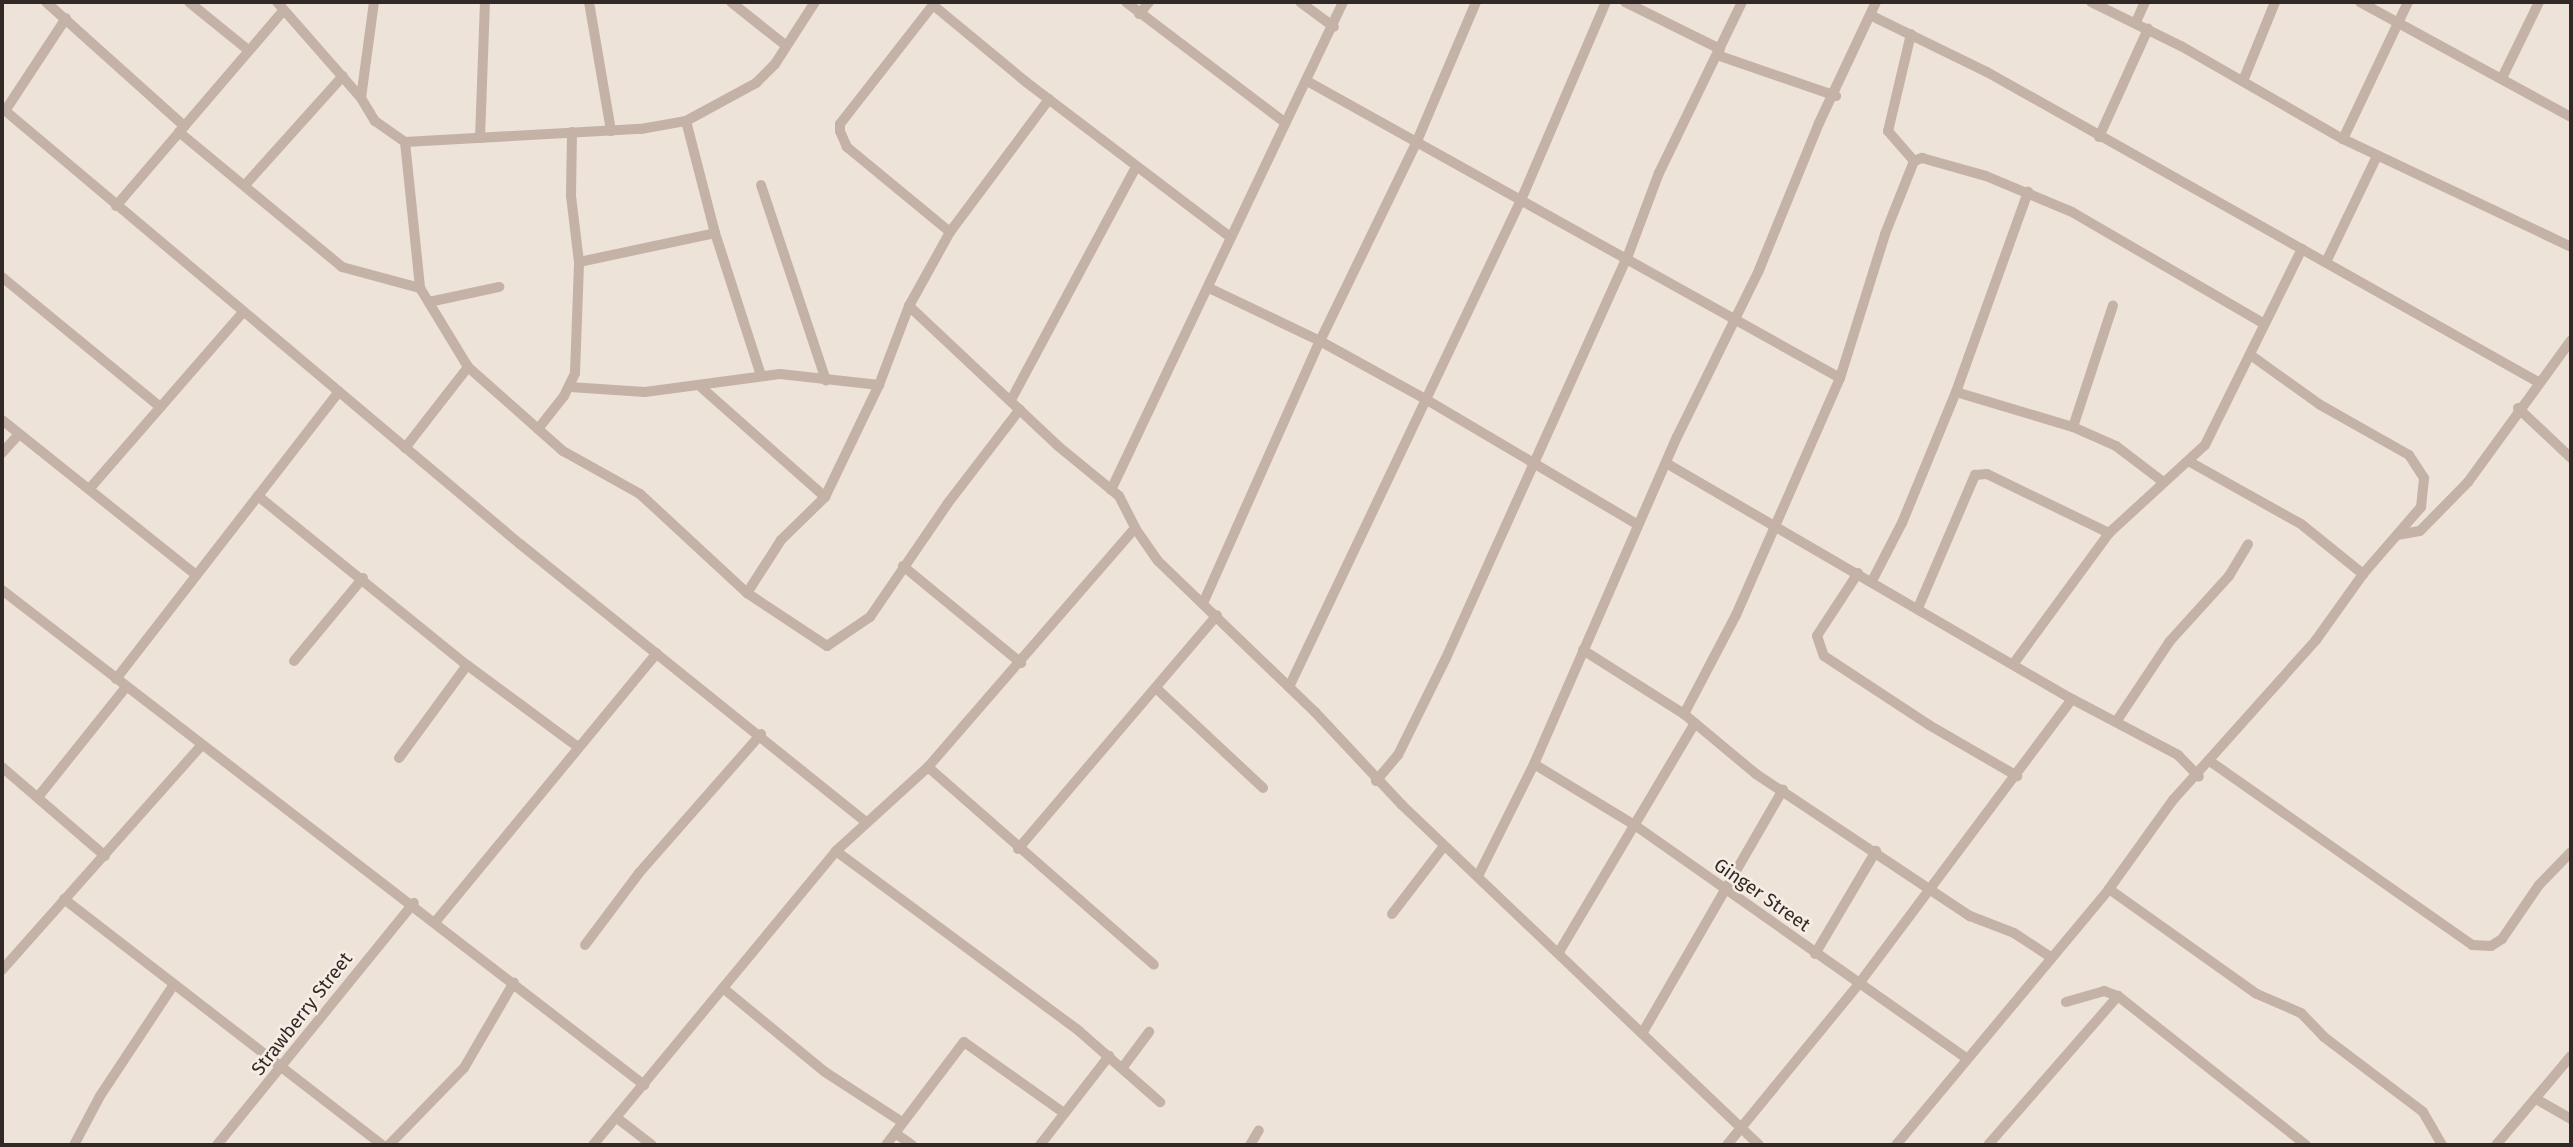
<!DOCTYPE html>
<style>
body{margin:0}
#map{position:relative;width:2573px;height:1147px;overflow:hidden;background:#eee3d9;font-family:"Fira Sans",sans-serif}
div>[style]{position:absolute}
.minor>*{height:10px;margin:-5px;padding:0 5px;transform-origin:5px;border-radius:5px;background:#c4b2a7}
span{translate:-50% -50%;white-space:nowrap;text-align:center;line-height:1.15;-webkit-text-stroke:5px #f6ede5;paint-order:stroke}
.street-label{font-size:19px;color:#312926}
.frame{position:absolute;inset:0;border:4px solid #312926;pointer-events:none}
</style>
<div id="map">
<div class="minor">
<i style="left:46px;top:2px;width:186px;rotate:41.9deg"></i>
<i style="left:189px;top:2px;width:76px;rotate:39.1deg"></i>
<i style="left:277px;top:2px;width:128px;rotate:48.8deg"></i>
<i style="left:361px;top:98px;width:27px;rotate:59deg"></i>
<i style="left:375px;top:121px;width:37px;rotate:35deg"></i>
<i style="left:405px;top:142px;width:236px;rotate:-3.2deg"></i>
<i style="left:641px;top:129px;width:46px;rotate:-10.1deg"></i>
<i style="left:686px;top:121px;width:80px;rotate:-28.5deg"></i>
<i style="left:756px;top:83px;width:27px;rotate:-45deg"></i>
<i style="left:775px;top:64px;width:74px;rotate:-57.2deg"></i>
<i style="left:589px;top:2px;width:131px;rotate:80.3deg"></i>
<i style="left:731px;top:2px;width:69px;rotate:38.5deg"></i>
<i style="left:1126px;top:2px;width:197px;rotate:37.2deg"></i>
<i style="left:1300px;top:2px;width:42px;rotate:36.3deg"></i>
<i style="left:1625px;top:2px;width:106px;rotate:26.3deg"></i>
<i style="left:2091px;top:2px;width:100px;rotate:26.1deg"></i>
<i style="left:2181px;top:46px;width:187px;rotate:29.9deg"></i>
<i style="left:2343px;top:139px;width:252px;rotate:25.3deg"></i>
<i style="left:2360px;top:2px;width:240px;rotate:28.6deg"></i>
<i style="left:1139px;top:14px;width:16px;rotate:-50deg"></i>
<i style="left:1870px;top:15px;width:130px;rotate:26deg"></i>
<i style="left:1987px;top:72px;width:632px;rotate:29.36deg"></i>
<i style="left:2136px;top:22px;width:22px;rotate:-66deg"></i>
<i style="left:1911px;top:34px;width:100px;rotate:103.3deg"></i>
<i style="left:1888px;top:131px;width:40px;rotate:49deg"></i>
<i style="left:1717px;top:55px;width:126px;rotate:19deg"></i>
<i style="left:2502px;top:78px;width:85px;rotate:-64deg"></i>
<i style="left:1307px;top:81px;width:610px;rotate:29.13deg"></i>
<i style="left:2243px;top:81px;width:85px;rotate:-67.9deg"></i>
<i style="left:361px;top:98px;width:97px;rotate:-82.3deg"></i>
<i style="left:2px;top:108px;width:677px;rotate:40.09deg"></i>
<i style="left:520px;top:544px;width:442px;rotate:38.8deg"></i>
<i style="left:5px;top:111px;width:111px;rotate:-56.7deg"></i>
<i style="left:686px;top:121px;width:116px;rotate:75.5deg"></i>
<i style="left:715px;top:233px;width:149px;rotate:72.1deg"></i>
<i style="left:179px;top:132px;width:212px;rotate:39.6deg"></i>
<i style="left:342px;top:267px;width:81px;rotate:15.1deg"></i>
<i style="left:2099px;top:137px;width:119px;rotate:-65.6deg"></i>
<i style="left:480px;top:138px;width:136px;rotate:-87.9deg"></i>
<i style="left:2343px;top:139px;width:152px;rotate:-64.6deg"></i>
<i style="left:405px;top:142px;width:147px;rotate:84.1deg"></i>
<i style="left:420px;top:288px;width:92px;rotate:58.7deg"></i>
<i style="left:468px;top:367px;width:127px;rotate:41.5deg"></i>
<i style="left:563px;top:451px;width:88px;rotate:29.2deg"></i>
<i style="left:640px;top:494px;width:146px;rotate:42.8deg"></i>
<i style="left:747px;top:593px;width:96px;rotate:33.5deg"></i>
<i style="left:827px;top:646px;width:52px;rotate:-34deg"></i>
<i style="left:870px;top:617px;width:138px;rotate:-55.6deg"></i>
<i style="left:948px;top:503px;width:118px;rotate:-52.5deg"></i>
<i style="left:246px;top:184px;width:145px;rotate:-48.1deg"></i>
<i style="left:761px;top:185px;width:206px;rotate:71.6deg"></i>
<i style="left:116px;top:206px;width:257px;rotate:-49.4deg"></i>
<i style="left:950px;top:232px;width:134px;rotate:-140.5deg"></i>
<i style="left:847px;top:147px;width:17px;rotate:-114deg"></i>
<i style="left:840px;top:131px;width:7px;rotate:-90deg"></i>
<i style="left:840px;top:124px;width:151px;rotate:-52deg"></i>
<i style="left:933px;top:5px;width:121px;rotate:39.6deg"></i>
<i style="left:1026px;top:82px;width:255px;rotate:37.2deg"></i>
<i style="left:579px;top:262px;width:139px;rotate:-12deg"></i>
<i style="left:2326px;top:262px;width:118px;rotate:-64.3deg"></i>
<i style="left:2px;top:277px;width:205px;rotate:39.4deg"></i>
<i style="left:1209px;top:288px;width:123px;rotate:25.5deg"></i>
<i style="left:1320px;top:341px;width:122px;rotate:28.9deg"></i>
<i style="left:1427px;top:400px;width:244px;rotate:30.6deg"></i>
<i style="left:429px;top:302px;width:72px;rotate:-12.1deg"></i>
<i style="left:909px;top:306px;width:204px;rotate:43.2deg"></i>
<i style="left:1058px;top:446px;width:79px;rotate:39.3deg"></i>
<i style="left:1119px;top:496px;width:36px;rotate:63deg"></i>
<i style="left:1135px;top:528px;width:40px;rotate:55.1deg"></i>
<i style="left:1158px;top:561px;width:218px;rotate:43.9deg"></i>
<i style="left:1315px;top:712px;width:127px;rotate:46.9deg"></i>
<i style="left:1402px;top:805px;width:493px;rotate:43.6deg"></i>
<i style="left:570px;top:387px;width:75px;rotate:3.8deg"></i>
<i style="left:645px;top:392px;width:136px;rotate:-7.6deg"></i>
<i style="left:780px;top:374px;width:100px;rotate:6.3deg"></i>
<i style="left:702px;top:388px;width:164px;rotate:41.5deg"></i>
<i style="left:1956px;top:392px;width:122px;rotate:16.7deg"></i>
<i style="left:2073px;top:427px;width:47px;rotate:23.8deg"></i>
<i style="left:2116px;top:446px;width:58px;rotate:37.3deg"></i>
<i style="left:1011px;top:400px;width:264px;rotate:-61.8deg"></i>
<i style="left:2518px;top:408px;width:73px;rotate:43.3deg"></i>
<i style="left:2px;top:420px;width:247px;rotate:38.6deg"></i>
<i style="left:2073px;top:427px;width:128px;rotate:-71.8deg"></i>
<i style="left:538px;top:429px;width:42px;rotate:-51.8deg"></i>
<i style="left:564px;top:396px;width:25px;rotate:-64deg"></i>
<i style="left:575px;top:373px;width:111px;rotate:-87.9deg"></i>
<i style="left:579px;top:262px;width:66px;rotate:-96.9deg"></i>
<i style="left:571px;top:196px;width:64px;rotate:-89.1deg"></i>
<i style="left:405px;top:448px;width:103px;rotate:-52.1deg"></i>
<i style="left:2px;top:453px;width:24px;rotate:-48deg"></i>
<i style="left:2190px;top:462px;width:127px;rotate:29.2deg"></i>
<i style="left:2301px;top:524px;width:80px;rotate:38.9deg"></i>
<i style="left:1666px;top:463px;width:470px;rotate:30.2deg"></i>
<i style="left:2072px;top:699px;width:120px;rotate:27.8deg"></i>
<i style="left:2178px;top:755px;width:30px;rotate:46deg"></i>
<i style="left:91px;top:487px;width:232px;rotate:-49deg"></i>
<i style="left:1111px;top:490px;width:540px;rotate:-64.57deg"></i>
<i style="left:258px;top:496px;width:269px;rotate:39deg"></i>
<i style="left:467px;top:665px;width:138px;rotate:36.5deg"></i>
<i style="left:2397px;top:535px;width:23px;rotate:-10deg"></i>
<i style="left:2420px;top:531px;width:69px;rotate:-45.6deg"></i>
<i style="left:2468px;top:482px;width:175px;rotate:-54deg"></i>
<i style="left:903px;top:566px;width:153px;rotate:39.4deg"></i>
<i style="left:1858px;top:573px;width:75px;rotate:123.1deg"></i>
<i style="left:1817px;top:636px;width:21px;rotate:71deg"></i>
<i style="left:1824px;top:656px;width:126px;rotate:33.3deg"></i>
<i style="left:1929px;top:725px;width:102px;rotate:30.1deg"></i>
<i style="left:1872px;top:581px;width:65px;rotate:-62.7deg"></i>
<i style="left:1902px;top:523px;width:142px;rotate:-67.6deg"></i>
<i style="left:1956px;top:392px;width:213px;rotate:-70.2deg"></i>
<i style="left:2px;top:590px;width:811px;rotate:37.63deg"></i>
<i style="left:747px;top:593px;width:63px;rotate:-57.3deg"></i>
<i style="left:781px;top:540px;width:62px;rotate:-44.3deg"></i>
<i style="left:825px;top:497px;width:124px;rotate:-64.3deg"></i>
<i style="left:879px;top:385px;width:85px;rotate:-69.2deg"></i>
<i style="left:909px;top:306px;width:85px;rotate:-61deg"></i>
<i style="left:950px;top:232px;width:166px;rotate:-53.3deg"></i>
<i style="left:1204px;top:601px;width:285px;rotate:-66deg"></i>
<i style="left:1320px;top:341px;width:222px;rotate:-64.1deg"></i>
<i style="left:1417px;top:141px;width:151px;rotate:-67deg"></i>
<i style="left:1918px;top:608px;width:145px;rotate:-66.8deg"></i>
<i style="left:1975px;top:475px;width:12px;rotate:-5deg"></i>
<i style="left:1987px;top:474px;width:136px;rotate:25.8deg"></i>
<i style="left:1583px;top:650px;width:120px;rotate:32.4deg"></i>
<i style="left:1684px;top:714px;width:94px;rotate:39.8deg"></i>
<i style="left:1756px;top:774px;width:257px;rotate:33.6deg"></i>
<i style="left:1970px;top:916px;width:47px;rotate:21.1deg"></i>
<i style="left:2014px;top:933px;width:45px;rotate:33.3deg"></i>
<i style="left:294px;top:661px;width:108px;rotate:-50.3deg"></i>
<i style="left:2014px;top:663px;width:161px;rotate:-53.8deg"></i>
<i style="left:2109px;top:533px;width:130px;rotate:-42.5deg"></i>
<i style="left:2205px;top:445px;width:219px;rotate:-63.7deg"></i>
<i style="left:116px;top:679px;width:364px;rotate:-52.2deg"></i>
<i style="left:1289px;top:687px;width:539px;rotate:-64.53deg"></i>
<i style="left:1521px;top:200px;width:215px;rotate:-66.8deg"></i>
<i style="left:1157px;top:689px;width:145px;rotate:43deg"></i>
<i style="left:1684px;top:714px;width:112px;rotate:-62.3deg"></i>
<i style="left:1736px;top:615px;width:259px;rotate:-66.3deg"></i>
<i style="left:1840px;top:378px;width:151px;rotate:-72.6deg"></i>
<i style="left:1885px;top:234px;width:79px;rotate:-68.3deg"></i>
<i style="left:1914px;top:161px;width:9px;rotate:-21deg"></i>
<i style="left:1922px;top:158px;width:66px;rotate:15.7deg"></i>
<i style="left:1986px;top:176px;width:93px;rotate:22.7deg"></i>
<i style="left:2072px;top:212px;width:221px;rotate:30.2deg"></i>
<i style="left:2116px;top:722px;width:97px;rotate:-56.3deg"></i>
<i style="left:2170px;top:641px;width:88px;rotate:-47.8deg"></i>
<i style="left:2229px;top:576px;width:37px;rotate:-59deg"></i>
<i style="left:399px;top:758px;width:115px;rotate:-53.8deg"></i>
<i style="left:2211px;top:762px;width:319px;rotate:35deg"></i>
<i style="left:2472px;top:945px;width:19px;rotate:3deg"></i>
<i style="left:2491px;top:946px;width:13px;rotate:-32deg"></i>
<i style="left:2502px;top:939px;width:65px;rotate:-55.6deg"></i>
<i style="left:2539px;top:885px;width:46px;rotate:-45.9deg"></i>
<i style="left:1534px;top:764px;width:119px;rotate:31.3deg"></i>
<i style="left:1636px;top:826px;width:405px;rotate:35.1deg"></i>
<i style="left:2px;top:767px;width:136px;rotate:40.8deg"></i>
<i style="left:928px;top:767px;width:300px;rotate:41.2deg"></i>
<i style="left:1376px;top:781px;width:34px;rotate:-50deg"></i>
<i style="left:1398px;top:755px;width:108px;rotate:-63.7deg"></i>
<i style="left:1446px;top:658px;width:439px;rotate:-65.7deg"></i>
<i style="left:1627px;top:258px;width:91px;rotate:-69.4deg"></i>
<i style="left:1659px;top:173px;width:190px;rotate:-64.1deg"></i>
<i style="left:38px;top:797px;width:141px;rotate:-51.3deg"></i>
<i style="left:1018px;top:849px;width:307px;rotate:-49.6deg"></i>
<i style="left:836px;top:851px;width:302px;rotate:36.5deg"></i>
<i style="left:1079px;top:1031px;width:108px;rotate:41.2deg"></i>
<i style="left:1478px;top:876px;width:125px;rotate:-63.4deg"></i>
<i style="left:1534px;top:764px;width:357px;rotate:-66.4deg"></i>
<i style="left:1677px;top:437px;width:186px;rotate:-63.8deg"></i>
<i style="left:1759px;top:270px;width:159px;rotate:-67.8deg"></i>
<i style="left:1819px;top:123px;width:134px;rotate:-64.8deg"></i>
<i style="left:2109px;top:889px;width:181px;rotate:35.4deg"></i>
<i style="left:2257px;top:994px;width:48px;rotate:23.4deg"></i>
<i style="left:2301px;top:1013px;width:33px;rotate:46deg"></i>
<i style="left:2324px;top:1037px;width:124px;rotate:37.1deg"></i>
<i style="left:2423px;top:1112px;width:38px;rotate:60deg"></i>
<i style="left:64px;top:899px;width:402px;rotate:37.7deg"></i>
<i style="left:1392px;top:914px;width:86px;rotate:-52.6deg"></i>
<i style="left:436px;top:921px;width:347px;rotate:-50.5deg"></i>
<i style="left:585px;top:945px;width:90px;rotate:-53.1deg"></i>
<i style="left:639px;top:873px;width:185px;rotate:-48.7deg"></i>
<i style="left:1559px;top:952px;width:266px;rotate:-59.3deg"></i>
<i style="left:1815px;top:954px;width:120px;rotate:-59.4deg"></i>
<i style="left:2px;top:970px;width:301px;rotate:-48.4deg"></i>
<i style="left:723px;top:988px;width:132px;rotate:39.5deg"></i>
<i style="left:825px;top:1072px;width:92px;rotate:33deg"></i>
<i style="left:2066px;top:1002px;width:40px;rotate:-16deg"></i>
<i style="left:2104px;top:991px;width:15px;rotate:20deg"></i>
<i style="left:2118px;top:996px;width:240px;rotate:38.4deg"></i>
<i style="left:1643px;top:1032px;width:280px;rotate:-60deg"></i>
<i style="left:1123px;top:1067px;width:44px;rotate:-53.4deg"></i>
<i style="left:2536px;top:1099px;width:40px;rotate:29.7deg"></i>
<i style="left:617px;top:1118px;width:44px;rotate:37.6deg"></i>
<i style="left:895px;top:1133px;width:21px;rotate:35deg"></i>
<i style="left:74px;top:1145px;width:55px;rotate:-62deg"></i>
<i style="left:100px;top:1096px;width:134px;rotate:-56.5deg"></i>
<i style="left:217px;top:1145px;width:312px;rotate:-50.9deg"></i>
<i style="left:389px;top:1145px;width:107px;rotate:-45.8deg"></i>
<i style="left:464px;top:1068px;width:99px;rotate:-59.8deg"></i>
<i style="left:593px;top:1145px;width:381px;rotate:-50.4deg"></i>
<i style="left:836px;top:851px;width:125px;rotate:-42.4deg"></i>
<i style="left:928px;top:767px;width:316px;rotate:-49.1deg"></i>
<i style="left:886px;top:1145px;width:129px;rotate:-52.9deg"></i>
<i style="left:964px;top:1042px;width:123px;rotate:35.4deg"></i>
<i style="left:1040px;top:1145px;width:113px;rotate:-52.2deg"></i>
<i style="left:1250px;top:1145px;width:17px;rotate:-59deg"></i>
<i style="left:1727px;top:1145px;width:207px;rotate:-50.7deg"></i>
<i style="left:1858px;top:985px;width:357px;rotate:-53.2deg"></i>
<i style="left:1896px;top:1145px;width:333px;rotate:-50.2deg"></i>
<i style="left:2109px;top:889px;width:110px;rotate:-54.3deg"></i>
<i style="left:2173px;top:800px;width:215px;rotate:-48.2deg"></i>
<i style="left:2316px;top:640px;width:81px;rotate:-54.5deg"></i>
<i style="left:2363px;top:574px;width:89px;rotate:-49.1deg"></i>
<i style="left:2421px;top:507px;width:29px;rotate:-84deg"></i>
<i style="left:2424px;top:478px;width:27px;rotate:-123deg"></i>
<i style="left:2409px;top:455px;width:103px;rotate:-150.5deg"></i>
<i style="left:2319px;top:404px;width:82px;rotate:-144.4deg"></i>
<i style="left:1988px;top:1145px;width:198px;rotate:-48.9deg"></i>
<i style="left:2496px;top:1145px;width:116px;rotate:-49.9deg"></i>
</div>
<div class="street-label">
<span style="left:1762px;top:895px;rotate:35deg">Ginger Street</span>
<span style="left:302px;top:1014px;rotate:-52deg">Strawberry Street</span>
</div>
<div class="frame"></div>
</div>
